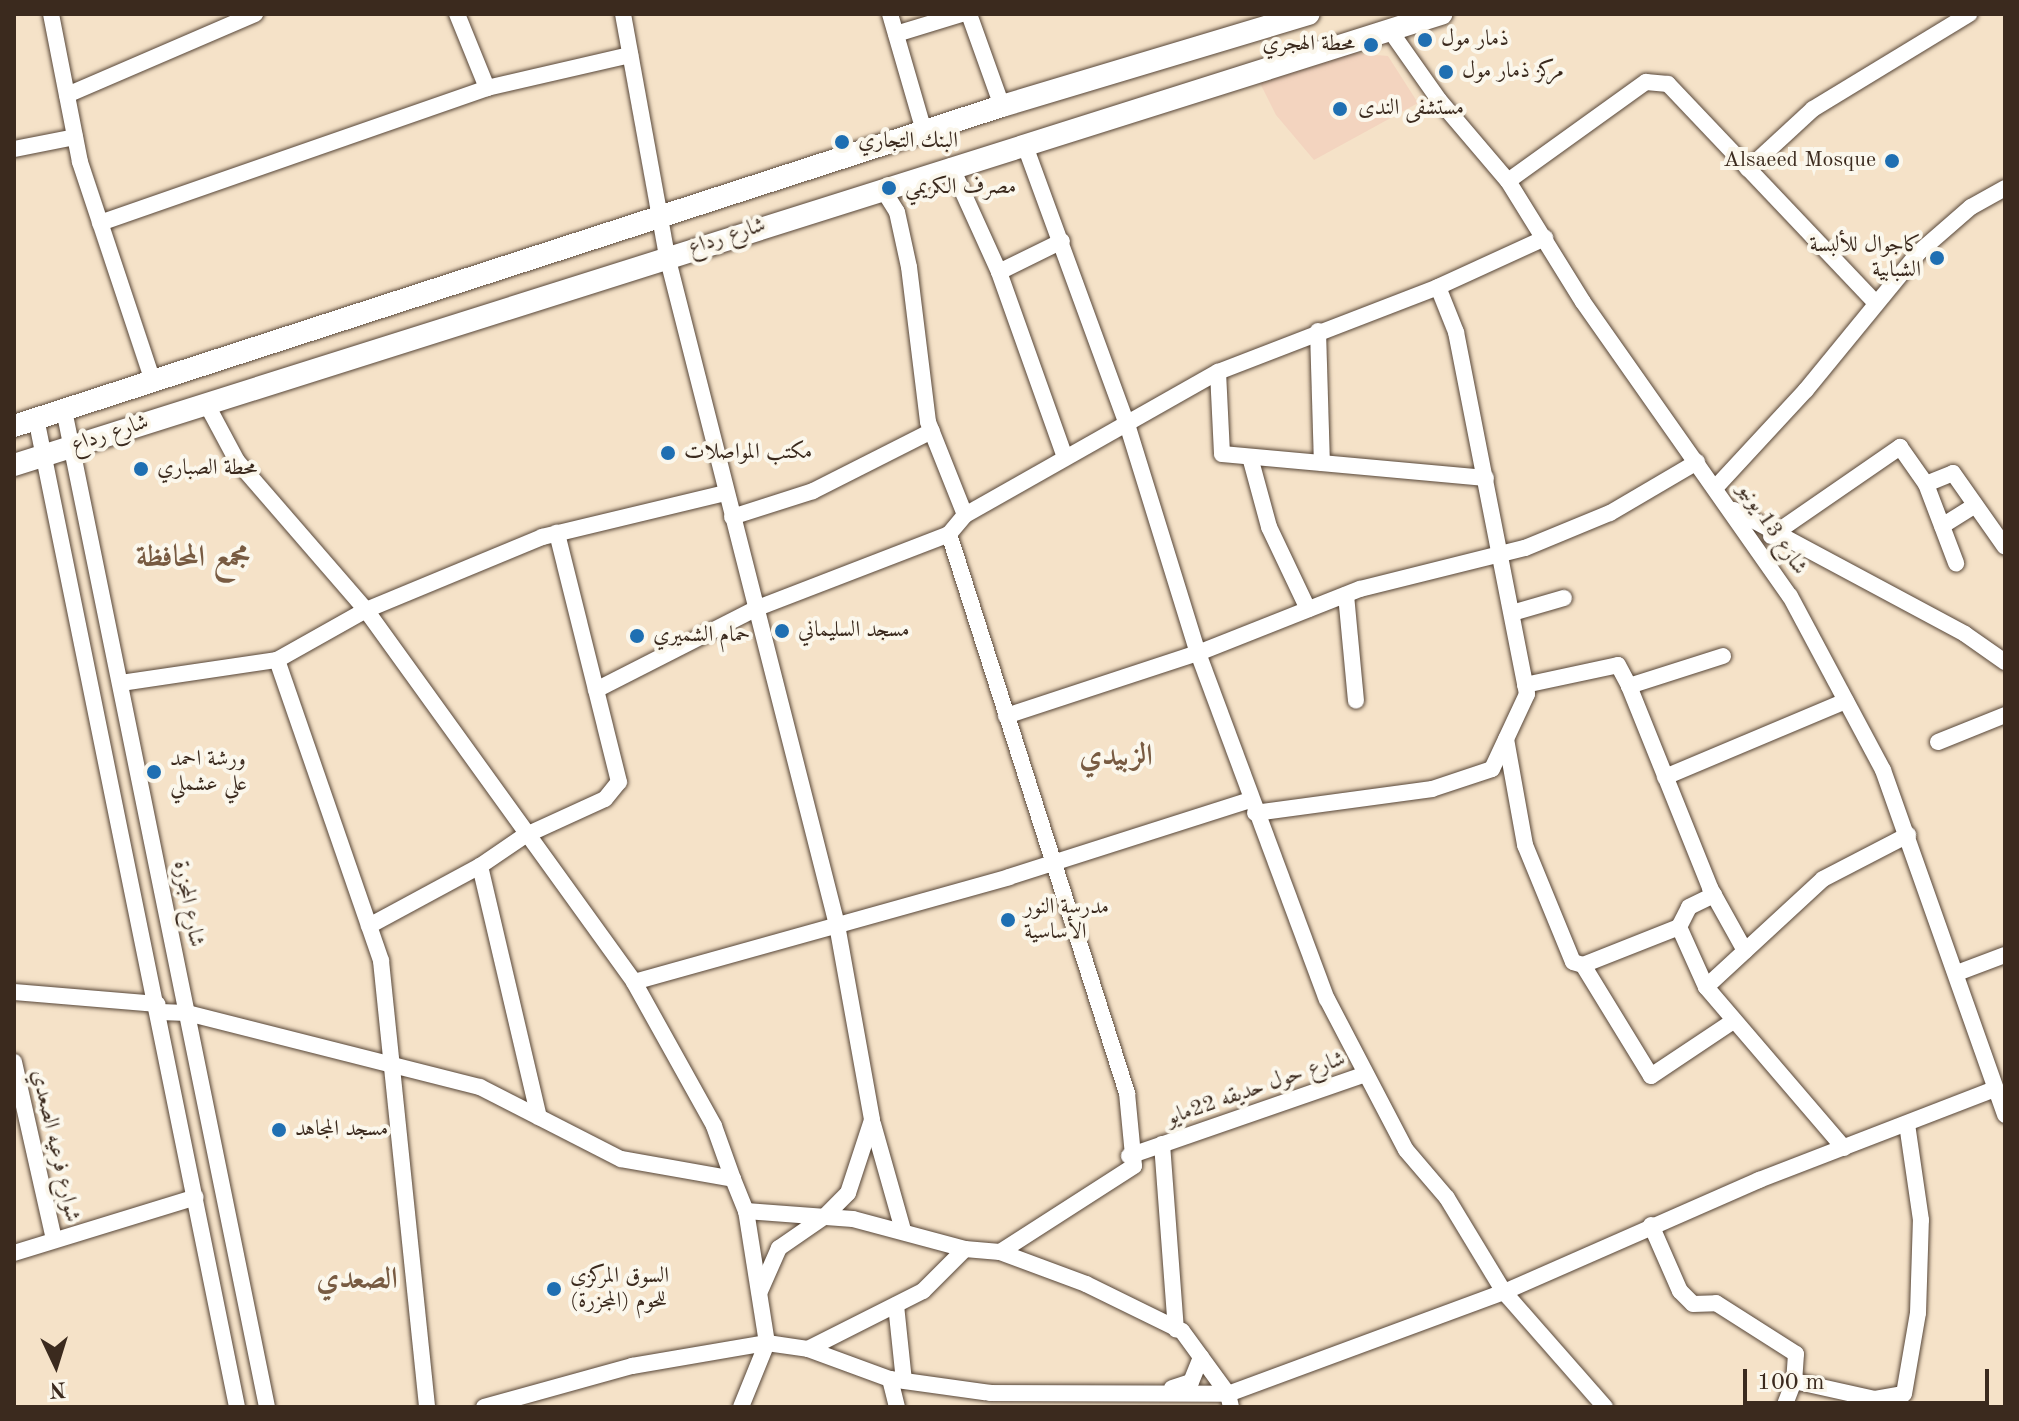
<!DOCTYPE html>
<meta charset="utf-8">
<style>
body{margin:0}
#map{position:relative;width:2019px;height:1421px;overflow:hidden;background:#f5e2c8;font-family:"Old Standard TT",Amiri,serif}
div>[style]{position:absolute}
.built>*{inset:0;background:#f3d4bf}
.roads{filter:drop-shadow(0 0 2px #574638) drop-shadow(0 0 2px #574638)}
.minor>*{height:16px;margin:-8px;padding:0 8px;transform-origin:8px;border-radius:8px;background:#fff}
.major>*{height:22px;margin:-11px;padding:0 11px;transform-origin:11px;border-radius:11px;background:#fff}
.dots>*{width:22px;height:22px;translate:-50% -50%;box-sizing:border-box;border:4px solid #fbf7ec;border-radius:50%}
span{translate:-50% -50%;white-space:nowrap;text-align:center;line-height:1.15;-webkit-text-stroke:8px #fbf7ec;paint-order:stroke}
.poi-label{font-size:22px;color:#3b2a1e}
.left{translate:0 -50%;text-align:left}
.right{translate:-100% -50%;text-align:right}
.street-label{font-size:22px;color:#3b2a1e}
.district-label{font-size:30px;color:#785b42;font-weight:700}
.frame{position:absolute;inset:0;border:16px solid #3b2a1e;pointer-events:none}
.north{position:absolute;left:16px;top:1325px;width:80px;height:80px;-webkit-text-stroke:6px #fbf7ec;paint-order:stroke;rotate:176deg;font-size:22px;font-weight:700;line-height:32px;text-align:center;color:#3b2a1e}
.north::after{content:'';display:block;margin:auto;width:28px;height:36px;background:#3b2a1e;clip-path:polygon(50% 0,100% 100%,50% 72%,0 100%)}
.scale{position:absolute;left:1743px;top:1369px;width:246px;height:36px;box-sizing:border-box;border:4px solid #3b2a1e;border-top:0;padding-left:10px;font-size:24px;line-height:28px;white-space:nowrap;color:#3b2a1e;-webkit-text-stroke:6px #fbf7ec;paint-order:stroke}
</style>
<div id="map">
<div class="built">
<i style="clip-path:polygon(1354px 53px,1388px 56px,1418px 103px,1314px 160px,1276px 115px,1260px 83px)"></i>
</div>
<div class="roads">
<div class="minor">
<i style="left:51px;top:14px;width:151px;rotate:78.9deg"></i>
<i style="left:80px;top:162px;width:231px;rotate:71.6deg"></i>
<i style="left:457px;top:14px;width:80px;rotate:67.9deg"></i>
<i style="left:623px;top:14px;width:246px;rotate:79.7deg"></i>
<i style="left:667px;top:256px;width:690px;rotate:75.74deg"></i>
<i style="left:837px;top:925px;width:198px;rotate:79.8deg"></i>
<i style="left:872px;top:1120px;width:77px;rotate:108.2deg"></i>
<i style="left:848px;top:1193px;width:34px;rotate:135deg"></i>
<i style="left:824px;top:1217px;width:55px;rotate:145.4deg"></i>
<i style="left:779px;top:1248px;width:47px;rotate:113.8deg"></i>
<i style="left:890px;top:14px;width:122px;rotate:73.8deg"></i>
<i style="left:969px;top:14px;width:98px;rotate:70.3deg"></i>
<i style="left:1389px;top:29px;width:87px;rotate:54.8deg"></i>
<i style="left:1439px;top:100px;width:106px;rotate:49.6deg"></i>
<i style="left:1508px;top:181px;width:142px;rotate:58.2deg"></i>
<i style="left:1583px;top:302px;width:360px;rotate:54.9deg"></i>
<i style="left:1790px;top:596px;width:197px;rotate:61.9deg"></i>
<i style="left:1883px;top:770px;width:366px;rotate:70.5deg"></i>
<i style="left:896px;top:34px;width:69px;rotate:-16.9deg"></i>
<i style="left:67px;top:95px;width:205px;rotate:-23.3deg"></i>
<i style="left:1024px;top:143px;width:299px;rotate:69.9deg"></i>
<i style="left:1127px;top:424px;width:240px;rotate:72.8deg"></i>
<i style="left:1198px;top:653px;width:369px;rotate:69.6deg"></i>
<i style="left:1327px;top:999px;width:170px;rotate:62.4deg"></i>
<i style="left:1406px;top:1150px;width:63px;rotate:49.5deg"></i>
<i style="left:1447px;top:1198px;width:110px;rotate:58.8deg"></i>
<i style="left:1504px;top:1292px;width:153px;rotate:48.7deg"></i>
<i style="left:14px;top:149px;width:62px;rotate:-11.1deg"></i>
<i style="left:951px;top:166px;width:116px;rotate:65.6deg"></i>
<i style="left:999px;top:272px;width:194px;rotate:70.4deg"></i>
<i style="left:1748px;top:169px;width:88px;rotate:-42.7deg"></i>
<i style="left:1813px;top:109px;width:183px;rotate:-31.3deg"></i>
<i style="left:1508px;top:181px;width:170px;rotate:-35.7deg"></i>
<i style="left:1646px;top:82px;width:22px;rotate:5deg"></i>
<i style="left:1668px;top:84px;width:299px;rotate:46.5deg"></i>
<i style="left:882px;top:188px;width:28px;rotate:58deg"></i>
<i style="left:897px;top:212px;width:56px;rotate:77.7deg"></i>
<i style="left:909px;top:267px;width:156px;rotate:83deg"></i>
<i style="left:928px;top:422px;width:100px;rotate:68.3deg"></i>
<i style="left:965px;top:515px;width:25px;rotate:130deg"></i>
<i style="left:949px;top:534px;width:587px;rotate:72.34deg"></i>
<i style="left:1127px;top:1093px;width:73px;rotate:84.5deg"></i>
<i style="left:1134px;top:1166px;width:159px;rotate:147.3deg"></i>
<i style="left:100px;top:223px;width:410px;rotate:-19.2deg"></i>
<i style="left:487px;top:88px;width:147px;rotate:-13deg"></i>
<i style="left:999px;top:272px;width:70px;rotate:-26.2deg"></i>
<i style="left:1318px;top:331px;width:132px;rotate:88.3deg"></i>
<i style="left:1218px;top:372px;width:82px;rotate:87.2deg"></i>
<i style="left:1222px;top:454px;width:265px;rotate:5.2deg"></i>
<i style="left:206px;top:403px;width:66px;rotate:61.9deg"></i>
<i style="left:237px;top:461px;width:197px;rotate:49.1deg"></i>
<i style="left:366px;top:610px;width:458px;rotate:54.2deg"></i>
<i style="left:634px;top:982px;width:165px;rotate:60.9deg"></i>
<i style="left:714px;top:1126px;width:56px;rotate:70.3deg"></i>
<i style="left:64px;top:410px;width:1017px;rotate:78.49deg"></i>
<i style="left:36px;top:418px;width:1009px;rotate:78.51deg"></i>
<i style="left:1250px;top:457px;width:73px;rotate:74.8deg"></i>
<i style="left:1269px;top:527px;width:91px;rotate:64.6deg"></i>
<i style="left:1926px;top:484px;width:29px;rotate:-22deg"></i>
<i style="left:1953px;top:473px;width:90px;rotate:54.9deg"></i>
<i style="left:1717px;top:486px;width:131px;rotate:-47.2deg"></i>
<i style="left:1806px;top:390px;width:177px;rotate:-50.7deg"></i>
<i style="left:1918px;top:253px;width:70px;rotate:-41deg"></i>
<i style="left:1971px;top:207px;width:39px;rotate:-29deg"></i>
<i style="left:1734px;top:510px;width:262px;rotate:28.2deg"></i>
<i style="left:1965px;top:634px;width:49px;rotate:35deg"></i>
<i style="left:965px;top:515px;width:291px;rotate:-29.5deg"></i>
<i style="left:1218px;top:372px;width:236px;rotate:-21.1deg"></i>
<i style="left:1438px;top:287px;width:118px;rotate:-24.6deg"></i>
<i style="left:732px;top:517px;width:85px;rotate:-17.8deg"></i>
<i style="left:813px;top:491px;width:133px;rotate:-26.8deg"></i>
<i style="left:1942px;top:526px;width:39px;rotate:-32deg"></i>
<i style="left:1771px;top:536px;width:157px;rotate:-34.6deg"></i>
<i style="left:1900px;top:447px;width:45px;rotate:54.9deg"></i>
<i style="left:1926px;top:484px;width:85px;rotate:69.2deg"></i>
<i style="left:1346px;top:595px;width:106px;rotate:84.6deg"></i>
<i style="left:1512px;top:613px;width:54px;rotate:-16.1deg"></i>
<i style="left:1723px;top:656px;width:99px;rotate:162.3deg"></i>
<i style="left:1629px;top:686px;width:218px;rotate:68.1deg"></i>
<i style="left:1710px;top:888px;width:72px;rotate:60.9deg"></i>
<i style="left:277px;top:660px;width:318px;rotate:70.9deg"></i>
<i style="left:381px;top:961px;width:448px;rotate:84.1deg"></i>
<i style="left:121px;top:683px;width:158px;rotate:-8.4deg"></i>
<i style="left:277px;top:660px;width:102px;rotate:-29.3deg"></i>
<i style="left:366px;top:610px;width:191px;rotate:-22.5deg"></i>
<i style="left:542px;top:537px;width:188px;rotate:-13.5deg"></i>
<i style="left:1525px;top:685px;width:95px;rotate:-12.1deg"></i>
<i style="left:1618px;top:665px;width:24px;rotate:62deg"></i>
<i style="left:596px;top:690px;width:178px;rotate:-27deg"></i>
<i style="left:755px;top:609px;width:208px;rotate:-21.1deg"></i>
<i style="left:1006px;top:716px;width:202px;rotate:-18.2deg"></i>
<i style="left:1198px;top:653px;width:174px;rotate:-21.6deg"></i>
<i style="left:1360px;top:589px;width:170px;rotate:-14deg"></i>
<i style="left:1525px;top:548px;width:92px;rotate:-22.4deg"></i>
<i style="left:1610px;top:513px;width:101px;rotate:-30.4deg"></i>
<i style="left:1506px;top:739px;width:108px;rotate:79.8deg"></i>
<i style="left:1525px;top:845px;width:126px;rotate:67.7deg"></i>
<i style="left:1573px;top:962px;width:10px;rotate:17deg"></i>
<i style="left:1938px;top:742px;width:72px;rotate:-21.9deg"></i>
<i style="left:1665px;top:777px;width:196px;rotate:-22.8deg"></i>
<i style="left:1255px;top:813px;width:179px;rotate:-7.7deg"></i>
<i style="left:1432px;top:789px;width:63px;rotate:-18.4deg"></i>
<i style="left:1492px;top:769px;width:83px;rotate:-65deg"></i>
<i style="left:1527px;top:694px;width:369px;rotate:-101.1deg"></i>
<i style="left:1456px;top:332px;width:48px;rotate:-111.8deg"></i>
<i style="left:480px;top:866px;width:53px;rotate:-34.3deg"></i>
<i style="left:524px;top:836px;width:89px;rotate:-24.6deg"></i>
<i style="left:605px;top:799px;width:22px;rotate:-51deg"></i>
<i style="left:619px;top:782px;width:257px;rotate:-104deg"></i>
<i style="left:369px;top:926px;width:126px;rotate:-28.4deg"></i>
<i style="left:480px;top:866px;width:258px;rotate:76.8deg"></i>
<i style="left:1679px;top:927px;width:22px;rotate:-63deg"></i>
<i style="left:1689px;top:907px;width:28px;rotate:-26deg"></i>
<i style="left:1957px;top:973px;width:51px;rotate:-20.6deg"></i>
<i style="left:634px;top:982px;width:389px;rotate:-15.6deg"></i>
<i style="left:1009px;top:877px;width:253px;rotate:-17.7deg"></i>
<i style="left:1706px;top:987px;width:66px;rotate:-114.2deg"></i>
<i style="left:1679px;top:927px;width:103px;rotate:158.4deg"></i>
<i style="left:1583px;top:965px;width:130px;rotate:58.5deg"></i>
<i style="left:1651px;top:1076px;width:97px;rotate:-33.7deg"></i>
<i style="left:14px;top:992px;width:144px;rotate:4.8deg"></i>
<i style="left:160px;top:1012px;width:27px;rotate:2deg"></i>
<i style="left:187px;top:1013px;width:302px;rotate:14.2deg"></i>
<i style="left:480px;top:1087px;width:158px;rotate:27.1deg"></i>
<i style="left:621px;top:1159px;width:114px;rotate:10.1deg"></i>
<i style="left:733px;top:1179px;width:35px;rotate:68deg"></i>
<i style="left:746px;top:1211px;width:107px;rotate:4.3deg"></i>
<i style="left:853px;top:1219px;width:116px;rotate:15deg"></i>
<i style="left:965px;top:1249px;width:35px;rotate:5deg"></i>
<i style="left:1000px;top:1252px;width:92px;rotate:20.4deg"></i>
<i style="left:1086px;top:1284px;width:107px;rotate:26.1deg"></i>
<i style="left:1182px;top:1331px;width:78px;rotate:53.9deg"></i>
<i style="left:1228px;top:1394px;width:13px;rotate:77deg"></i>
<i style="left:14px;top:1062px;width:182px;rotate:77.3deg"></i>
<i style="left:873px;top:1124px;width:110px;rotate:74.2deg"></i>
<i style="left:1162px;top:1144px;width:186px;rotate:85.7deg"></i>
<i style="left:1844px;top:1148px;width:212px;rotate:-130.6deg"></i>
<i style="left:1706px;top:987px;width:159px;rotate:-42.7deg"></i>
<i style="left:1823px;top:879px;width:96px;rotate:-27.4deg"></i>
<i style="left:1129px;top:1156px;width:248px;rotate:-19.1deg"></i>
<i style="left:1651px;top:1225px;width:72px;rotate:66.3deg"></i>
<i style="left:1680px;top:1291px;width:18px;rotate:45deg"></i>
<i style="left:1693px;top:1304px;width:23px;rotate:-2deg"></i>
<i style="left:1716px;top:1303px;width:95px;rotate:32.5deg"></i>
<i style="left:1796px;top:1354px;width:27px;rotate:94deg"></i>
<i style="left:1794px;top:1381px;width:83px;rotate:12.5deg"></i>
<i style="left:1875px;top:1399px;width:29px;rotate:-10deg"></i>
<i style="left:1904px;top:1394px;width:82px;rotate:-80.2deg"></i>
<i style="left:1918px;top:1313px;width:93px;rotate:-88.2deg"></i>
<i style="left:1921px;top:1220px;width:97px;rotate:-98.3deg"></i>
<i style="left:14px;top:1253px;width:190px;rotate:-17.1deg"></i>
<i style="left:896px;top:1305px;width:76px;rotate:84deg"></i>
<i style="left:808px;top:1349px;width:129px;rotate:-26.8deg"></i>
<i style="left:923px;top:1291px;width:59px;rotate:-45deg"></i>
<i style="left:890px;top:1379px;width:29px;rotate:76deg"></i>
<i style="left:1172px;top:1388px;width:20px;rotate:-18deg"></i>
<i style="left:1191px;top:1382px;width:27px;rotate:-68deg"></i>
<i style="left:484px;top:1407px;width:154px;rotate:-15.5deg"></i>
<i style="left:632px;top:1366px;width:137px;rotate:-9.7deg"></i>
<i style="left:767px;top:1343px;width:41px;rotate:8.3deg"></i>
<i style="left:808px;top:1349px;width:87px;rotate:20.1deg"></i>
<i style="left:890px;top:1379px;width:102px;rotate:7.9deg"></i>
<i style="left:991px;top:1393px;width:237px;rotate:0.2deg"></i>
<i style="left:1228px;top:1394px;width:294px;rotate:-20.3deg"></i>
<i style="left:1504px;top:1292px;width:279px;rotate:-23.7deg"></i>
<i style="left:1759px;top:1180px;width:253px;rotate:-21.1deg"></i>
<i style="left:741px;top:1407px;width:69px;rotate:-67.9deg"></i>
<i style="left:767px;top:1343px;width:134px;rotate:-99deg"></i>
<i style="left:1784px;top:1407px;width:28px;rotate:-69deg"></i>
</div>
<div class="major">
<i style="left:14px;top:426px;width:1039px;rotate:-17.95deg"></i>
<i style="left:1002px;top:106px;width:320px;rotate:-16.7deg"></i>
<i style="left:14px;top:465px;width:1497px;rotate:-17.54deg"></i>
</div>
</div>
<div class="dots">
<i style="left:1425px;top:40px;background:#1f6fb2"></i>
<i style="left:1371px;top:45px;background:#1f6fb2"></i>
<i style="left:1446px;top:72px;background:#1f6fb2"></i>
<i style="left:1340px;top:109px;background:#1f6fb2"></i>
<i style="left:842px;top:142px;background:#1f6fb2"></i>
<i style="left:1892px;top:161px;background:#1f6fb2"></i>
<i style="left:889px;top:188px;background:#1f6fb2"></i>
<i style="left:1937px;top:258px;background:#1f6fb2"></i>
<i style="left:668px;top:453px;background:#1f6fb2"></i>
<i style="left:141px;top:469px;background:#1f6fb2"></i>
<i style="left:782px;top:631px;background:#1f6fb2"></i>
<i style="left:637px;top:636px;background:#1f6fb2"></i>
<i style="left:154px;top:772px;background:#1f6fb2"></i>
<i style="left:1008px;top:920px;background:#1f6fb2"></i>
<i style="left:279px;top:1130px;background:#1f6fb2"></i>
<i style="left:554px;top:1289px;background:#1f6fb2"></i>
</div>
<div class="poi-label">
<span class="left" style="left:1441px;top:40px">ذمار مول</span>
<span class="right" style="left:1355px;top:45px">محطة الهجري</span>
<span class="left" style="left:1462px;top:72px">مركز ذمار مول</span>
<span class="left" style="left:1358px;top:109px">مستشفى الندى</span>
<span class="left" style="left:858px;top:142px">البنك التجاري</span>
<span class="right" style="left:1876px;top:161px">Alsaeed Mosque</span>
<span class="left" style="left:905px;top:188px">مصرف الكريمي</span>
<span class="right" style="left:1921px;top:258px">كاجوال للألبسة<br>الشبابية</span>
<span class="left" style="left:684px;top:453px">مكتب المواصلات</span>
<span class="left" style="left:157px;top:469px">محطة الصباري</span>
<span class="left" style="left:798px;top:631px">مسجد السليماني</span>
<span class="left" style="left:653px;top:636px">حمام الشميري</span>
<span class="left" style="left:170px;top:772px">ورشة احمد<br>علي عشملي</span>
<span class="left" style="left:1024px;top:920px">مدرسة النور<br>الأساسية</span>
<span class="left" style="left:295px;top:1130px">مسجد المجاهد</span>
<span class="left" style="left:570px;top:1289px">السوق المركزي<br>للحوم (المجزرة)</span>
</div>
<div class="street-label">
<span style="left:727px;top:237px;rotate:-18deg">شارع رداع</span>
<span style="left:110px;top:434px;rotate:-18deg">شارع رداع</span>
<span style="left:1772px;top:529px;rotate:56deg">شارع 13 يونيو</span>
<span style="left:188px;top:904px;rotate:79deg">شارع المجزرة</span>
<span style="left:1256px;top:1089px;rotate:-19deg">شارع حول حديقه 22مايو</span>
<span style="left:55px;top:1146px;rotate:77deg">شوارع فرعيه الصعدي</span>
</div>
<div class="district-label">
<span style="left:193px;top:558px">مجمع المحافظة</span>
<span style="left:1116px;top:757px">الزبيدي</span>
<span style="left:357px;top:1280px">الصعدي</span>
</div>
<div class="frame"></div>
<div class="north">N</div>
<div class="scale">100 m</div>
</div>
